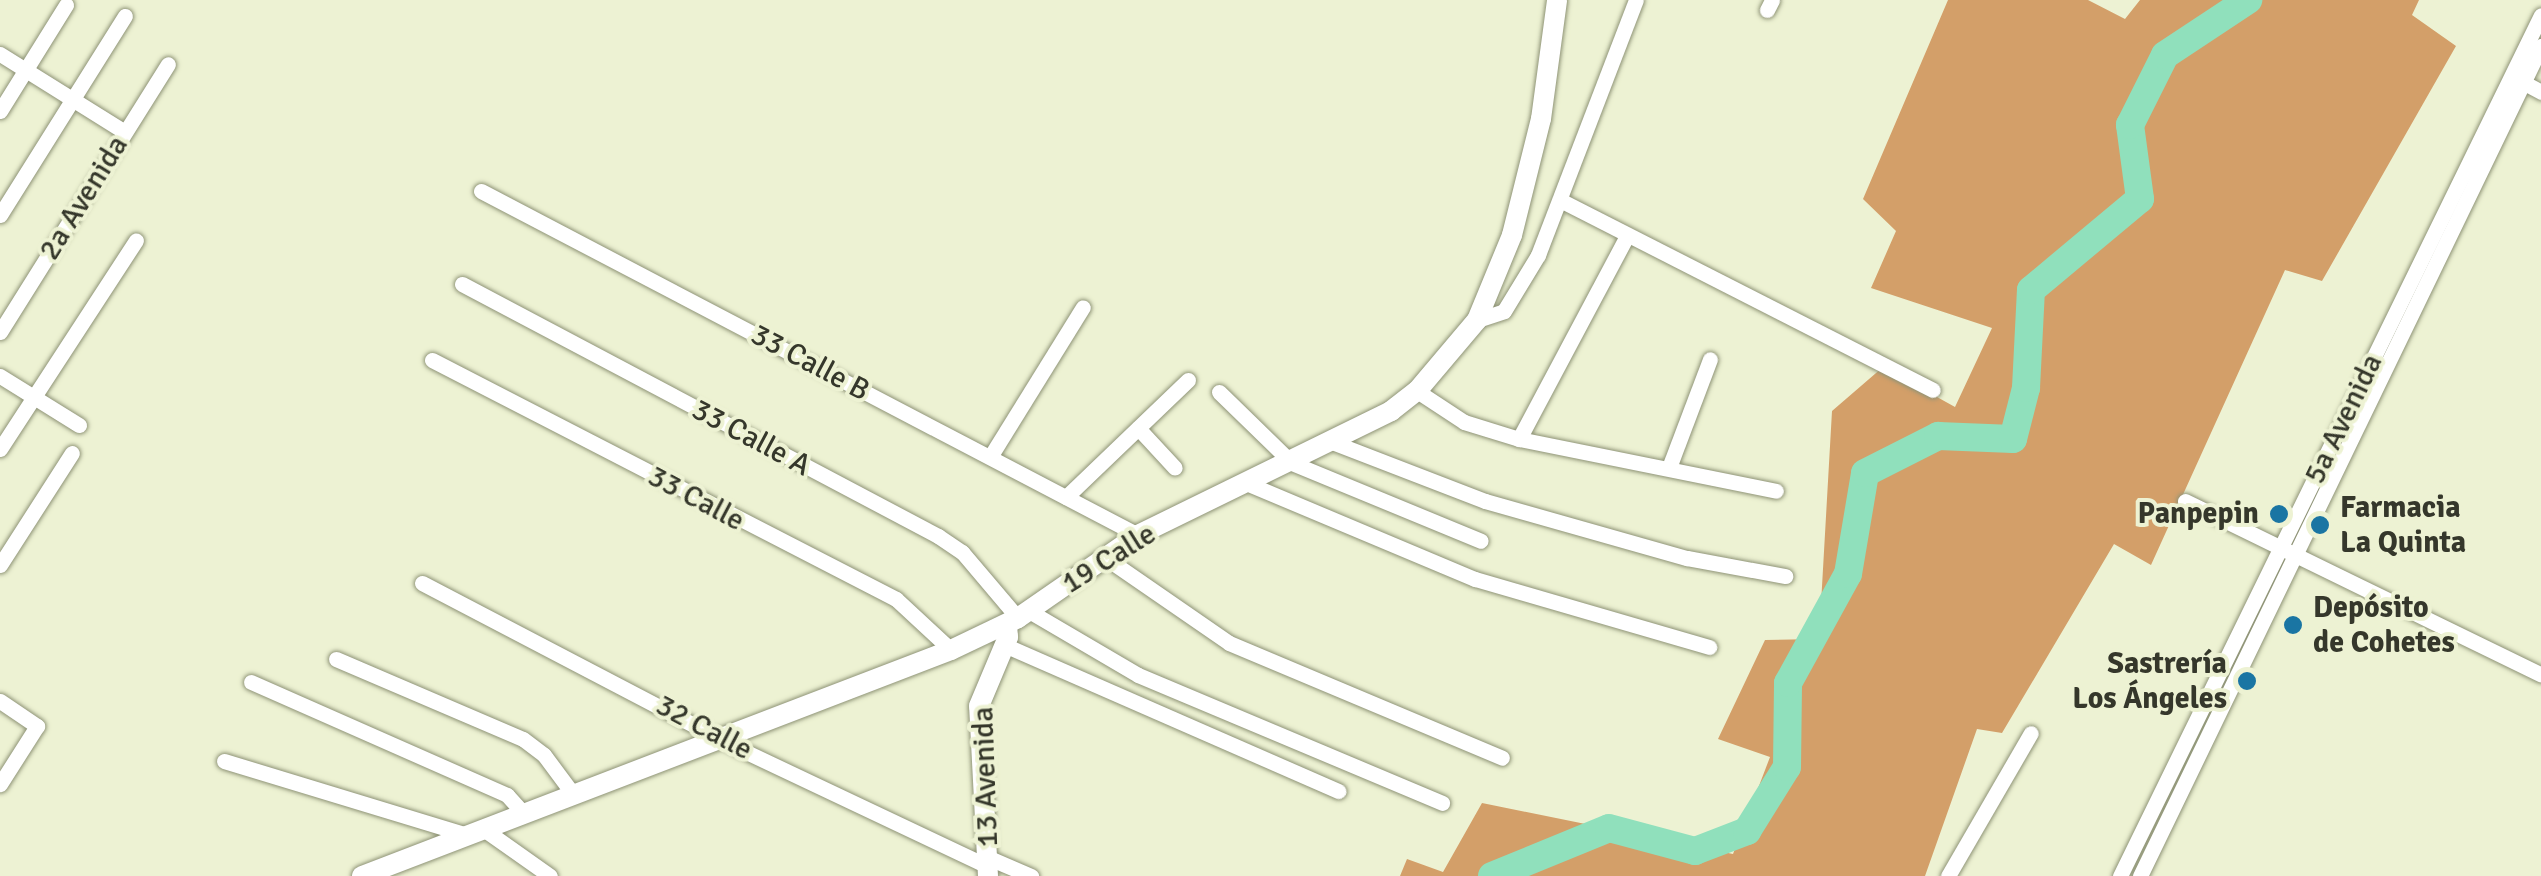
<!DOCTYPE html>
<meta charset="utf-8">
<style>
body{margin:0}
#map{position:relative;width:2541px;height:876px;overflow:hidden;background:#edf2d3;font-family:Signika,sans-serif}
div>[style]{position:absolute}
.forest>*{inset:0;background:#d39f69}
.river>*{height:28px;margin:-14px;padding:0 14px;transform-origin:14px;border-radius:14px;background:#90e0bc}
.roads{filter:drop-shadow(0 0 2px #8e9376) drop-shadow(0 0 2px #8e9376)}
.minor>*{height:15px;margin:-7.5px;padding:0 7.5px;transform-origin:7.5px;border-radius:7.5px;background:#fff}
.major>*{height:20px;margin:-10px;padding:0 10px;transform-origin:10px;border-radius:10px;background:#fff}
.dots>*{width:28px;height:28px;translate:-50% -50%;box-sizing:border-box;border:5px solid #edf2d3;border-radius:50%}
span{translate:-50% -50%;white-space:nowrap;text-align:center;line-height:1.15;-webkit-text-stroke:8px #edf2d3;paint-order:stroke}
.street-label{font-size:30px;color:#35372b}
.poi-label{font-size:30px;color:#35372b;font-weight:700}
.left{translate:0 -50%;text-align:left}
.right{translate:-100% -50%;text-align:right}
</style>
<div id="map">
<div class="forest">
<i style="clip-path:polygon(1948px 0,2088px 0,2125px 19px,2140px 0,2419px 0,2412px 15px,2456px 46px,2322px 281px,2285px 270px,2151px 565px,2114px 544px,2002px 733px,1977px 729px,1925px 876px,1400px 876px,1407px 859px,1443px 872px,1482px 803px,1733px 854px,1770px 757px,1718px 739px,1765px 640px,1819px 639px,1832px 411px,1883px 367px,1955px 407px,1992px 328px,1871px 288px,1896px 231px,1863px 199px)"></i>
</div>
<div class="river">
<i style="left:1492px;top:876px;width:126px;rotate:-22.3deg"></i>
<i style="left:1609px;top:828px;width:89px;rotate:15deg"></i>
<i style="left:1695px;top:851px;width:56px;rotate:-21deg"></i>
<i style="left:1747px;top:831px;width:75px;rotate:-58deg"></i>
<i style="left:1787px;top:767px;width:84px;rotate:-89.3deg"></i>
<i style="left:1788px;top:683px;width:124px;rotate:-61.2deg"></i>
<i style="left:1848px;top:574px;width:102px;rotate:-80.4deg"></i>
<i style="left:1865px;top:473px;width:82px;rotate:-26.9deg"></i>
<i style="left:1938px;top:436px;width:75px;rotate:2.3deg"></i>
<i style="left:2013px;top:439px;width:53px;rotate:-75.7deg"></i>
<i style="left:2026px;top:388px;width:98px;rotate:-87.1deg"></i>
<i style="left:2031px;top:290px;width:142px;rotate:-39.9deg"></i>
<i style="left:2140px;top:199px;width:75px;rotate:-97.7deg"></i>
<i style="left:2130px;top:125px;width:78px;rotate:-63.4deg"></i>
<i style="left:2165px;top:55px;width:100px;rotate:-33.5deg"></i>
</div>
<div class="roads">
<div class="minor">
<i style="left:1767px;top:10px;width:11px;rotate:-63deg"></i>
<i style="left:0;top:54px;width:147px;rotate:32deg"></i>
<i style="left:2515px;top:78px;width:30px;rotate:28deg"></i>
<i style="left:0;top:111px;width:125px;rotate:-58.1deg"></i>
<i style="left:481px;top:191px;width:742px;rotate:27.64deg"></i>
<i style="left:1562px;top:201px;width:416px;rotate:27deg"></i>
<i style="left:0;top:215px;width:235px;rotate:-57.9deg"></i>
<i style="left:462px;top:284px;width:539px;rotate:27.9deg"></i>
<i style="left:938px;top:536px;width:29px;rotate:34deg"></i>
<i style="left:962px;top:552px;width:87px;rotate:49.7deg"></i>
<i style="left:1477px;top:320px;width:28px;rotate:-18deg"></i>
<i style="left:1504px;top:311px;width:66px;rotate:-58.7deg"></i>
<i style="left:1538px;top:255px;width:273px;rotate:-69deg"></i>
<i style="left:0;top:332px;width:316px;rotate:-57.9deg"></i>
<i style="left:432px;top:360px;width:522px;rotate:27.25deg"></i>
<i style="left:896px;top:599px;width:75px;rotate:42.8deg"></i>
<i style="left:0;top:376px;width:93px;rotate:31.8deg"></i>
<i style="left:1417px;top:391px;width:56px;rotate:33.4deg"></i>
<i style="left:1464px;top:422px;width:58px;rotate:17.2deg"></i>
<i style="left:1519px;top:439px;width:262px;rotate:11.4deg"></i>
<i style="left:1219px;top:392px;width:102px;rotate:44.2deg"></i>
<i style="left:1292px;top:463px;width:204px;rotate:22.4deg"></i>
<i style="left:1138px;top:428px;width:54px;rotate:47.2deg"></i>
<i style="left:1519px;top:439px;width:230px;rotate:-62deg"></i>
<i style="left:1332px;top:442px;width:164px;rotate:21.1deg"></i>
<i style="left:1485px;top:501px;width:210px;rotate:15.8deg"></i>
<i style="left:1687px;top:558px;width:100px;rotate:10.4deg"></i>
<i style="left:0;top:449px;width:249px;rotate:-56.9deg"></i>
<i style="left:990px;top:457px;width:176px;rotate:-58.2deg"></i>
<i style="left:1670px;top:465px;width:113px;rotate:-69.3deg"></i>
<i style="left:1251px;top:485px;width:243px;rotate:22.8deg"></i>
<i style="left:1475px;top:579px;width:244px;rotate:16.2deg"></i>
<i style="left:1066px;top:497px;width:169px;rotate:-43.8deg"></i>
<i style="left:2185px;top:501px;width:396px;rotate:26deg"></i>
<i style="left:1103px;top:556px;width:153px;rotate:34.6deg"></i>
<i style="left:1229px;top:643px;width:296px;rotate:22.8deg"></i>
<i style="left:0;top:565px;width:133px;rotate:-57.3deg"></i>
<i style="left:422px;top:583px;width:361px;rotate:27.6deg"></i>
<i style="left:742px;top:750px;width:273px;rotate:25.3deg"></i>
<i style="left:1029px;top:611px;width:126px;rotate:30.4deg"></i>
<i style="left:1138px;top:675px;width:330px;rotate:22.8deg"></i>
<i style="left:1004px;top:645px;width:365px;rotate:23.6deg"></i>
<i style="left:336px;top:659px;width:203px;rotate:23.2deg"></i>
<i style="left:523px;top:739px;width:26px;rotate:37deg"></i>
<i style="left:544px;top:755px;width:49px;rotate:53.4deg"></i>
<i style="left:251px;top:682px;width:280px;rotate:23.8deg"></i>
<i style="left:507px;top:795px;width:24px;rotate:48deg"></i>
<i style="left:0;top:701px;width:45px;rotate:34deg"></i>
<i style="left:37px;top:726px;width:69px;rotate:122.5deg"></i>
<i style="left:224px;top:761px;width:254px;rotate:16.9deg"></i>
<i style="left:482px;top:828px;width:83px;rotate:35.2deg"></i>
<i style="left:989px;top:858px;width:46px;rotate:23.2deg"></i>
<i style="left:1948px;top:876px;width:165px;rotate:-59.9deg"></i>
<i style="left:2120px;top:876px;width:958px;rotate:-63.94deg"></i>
<i style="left:2140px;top:876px;width:922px;rotate:-64.21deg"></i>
</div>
<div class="major">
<i style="left:362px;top:876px;width:631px;rotate:-20.99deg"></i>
<i style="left:951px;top:650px;width:74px;rotate:-25.5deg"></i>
<i style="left:1018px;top:618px;width:146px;rotate:-34.7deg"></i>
<i style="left:1138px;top:535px;width:282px;rotate:-26.1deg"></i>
<i style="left:1391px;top:411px;width:33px;rotate:-38deg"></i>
<i style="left:1417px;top:391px;width:93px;rotate:-49.8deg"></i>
<i style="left:1477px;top:320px;width:92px;rotate:-67.6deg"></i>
<i style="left:1512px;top:235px;width:120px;rotate:-76deg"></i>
<i style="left:1541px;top:119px;width:120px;rotate:-82.3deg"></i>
<i style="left:988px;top:876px;width:170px;rotate:-93deg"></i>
<i style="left:979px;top:706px;width:75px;rotate:-67.2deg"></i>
<i style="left:1008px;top:637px;width:12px;rotate:-95deg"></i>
</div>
</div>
<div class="dots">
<i style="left:2279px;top:514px;background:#1a75a3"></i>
<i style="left:2320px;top:525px;background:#1a75a3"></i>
<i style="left:2293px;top:625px;background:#1a75a3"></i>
<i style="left:2247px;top:681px;background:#1a75a3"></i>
</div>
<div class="street-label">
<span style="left:84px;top:198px;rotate:-58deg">2a Avenida</span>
<span style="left:810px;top:363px;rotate:28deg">33 Calle B</span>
<span style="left:2344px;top:419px;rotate:-64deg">5a Avenida</span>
<span style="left:751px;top:438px;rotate:28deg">33 Calle A</span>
<span style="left:696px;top:499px;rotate:28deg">33 Calle</span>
<span style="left:1109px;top:559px;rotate:-32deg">19 Calle</span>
<span style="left:704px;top:728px;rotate:28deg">32 Calle</span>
<span style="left:986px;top:777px;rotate:-92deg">13 Avenida</span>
</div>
<div class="poi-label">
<span class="left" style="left:2340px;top:525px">Farmacia<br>La Quinta</span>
<span class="right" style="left:2259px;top:514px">Panpepin</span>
<span class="left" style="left:2313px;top:625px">Depósito<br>de Cohetes</span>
<span class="right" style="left:2227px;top:681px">Sastrería<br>Los Ángeles</span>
</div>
</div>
